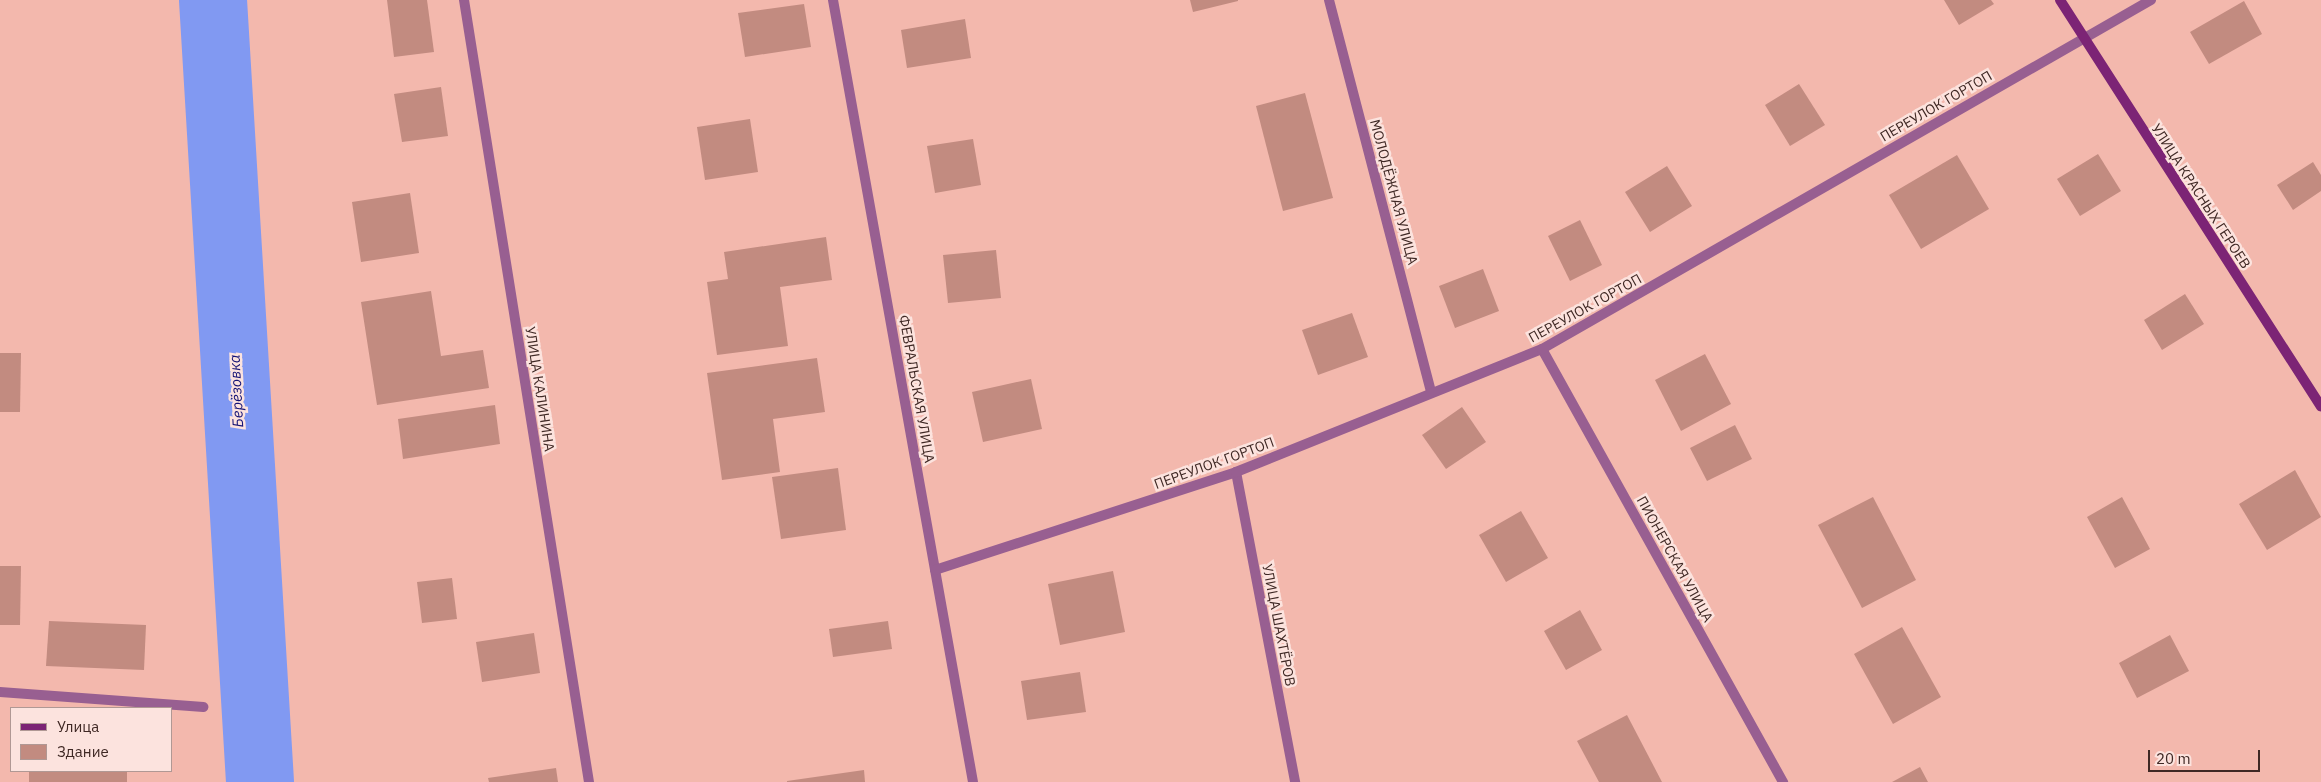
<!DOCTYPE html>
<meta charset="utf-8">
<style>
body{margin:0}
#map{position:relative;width:2321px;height:782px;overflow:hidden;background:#f3b8ad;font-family:"IBM Plex Sans",sans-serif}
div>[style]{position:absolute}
.river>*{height:68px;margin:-34px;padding:0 34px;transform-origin:34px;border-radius:34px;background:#8199f2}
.building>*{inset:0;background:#c28b80}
.service>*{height:10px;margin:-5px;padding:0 5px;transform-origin:5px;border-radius:5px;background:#985f91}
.minor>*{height:10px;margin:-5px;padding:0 5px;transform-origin:5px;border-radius:5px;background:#985f91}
.secondary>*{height:10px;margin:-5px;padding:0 5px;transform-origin:5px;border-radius:5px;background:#7c2475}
span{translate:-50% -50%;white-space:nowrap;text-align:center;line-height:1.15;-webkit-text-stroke:5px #fce3de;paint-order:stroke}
.street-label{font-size:14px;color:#3f2824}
.water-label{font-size:15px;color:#151375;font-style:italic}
.legend{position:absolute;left:10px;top:707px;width:162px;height:65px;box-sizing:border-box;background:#fce3de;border:1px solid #b09894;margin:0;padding:6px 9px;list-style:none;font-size:15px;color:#3f2824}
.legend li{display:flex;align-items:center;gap:10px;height:25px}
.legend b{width:25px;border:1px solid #b09894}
.scale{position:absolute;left:2148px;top:750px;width:112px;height:22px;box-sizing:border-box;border:2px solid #3f2824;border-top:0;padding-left:6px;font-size:15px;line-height:18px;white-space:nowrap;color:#3f2824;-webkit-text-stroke:4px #fce3de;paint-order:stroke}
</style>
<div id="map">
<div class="river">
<i style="left:213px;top:0;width:783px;rotate:86.56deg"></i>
</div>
<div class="building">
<i style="clip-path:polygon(387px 0,427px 0,434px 52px,394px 57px)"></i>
<i style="clip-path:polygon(1190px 0,1238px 0,1238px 1px,1193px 12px)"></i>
<i style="clip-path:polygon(1944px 0,1991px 0,1994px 4px,1959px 25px)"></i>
<i style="clip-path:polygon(2244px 1px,2262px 34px,2209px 64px,2190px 32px)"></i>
<i style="clip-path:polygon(804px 4px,811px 47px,745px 57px,738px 13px)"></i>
<i style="clip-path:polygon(965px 19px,971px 58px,907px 68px,901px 30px)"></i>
<i style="clip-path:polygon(1799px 84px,1825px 125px,1790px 146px,1765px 105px)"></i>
<i style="clip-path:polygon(441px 87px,448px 136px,402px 142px,394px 94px)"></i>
<i style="clip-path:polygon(1305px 93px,1333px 198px,1283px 211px,1256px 106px)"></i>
<i style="clip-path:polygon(750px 119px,758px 172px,705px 180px,697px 127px)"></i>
<i style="clip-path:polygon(973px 139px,981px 185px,935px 193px,927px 146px)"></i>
<i style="clip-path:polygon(2098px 154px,2121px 191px,2080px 216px,2057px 179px)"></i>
<i style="clip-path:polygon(1957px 155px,1989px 209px,1921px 249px,1889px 195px)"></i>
<i style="clip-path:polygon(2313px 162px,2321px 175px,2321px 191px,2293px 210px,2277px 185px)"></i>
<i style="clip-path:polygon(1667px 166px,1692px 206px,1650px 232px,1625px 192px)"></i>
<i style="clip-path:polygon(410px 193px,419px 253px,361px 262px,352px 202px)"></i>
<i style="clip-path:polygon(1580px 220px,1602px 265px,1570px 281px,1548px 236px)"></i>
<i style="clip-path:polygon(826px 237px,832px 280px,780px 287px,788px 346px,717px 355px,707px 282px,728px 279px,724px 252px)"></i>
<i style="clip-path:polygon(996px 250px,1001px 298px,948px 303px,943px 255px)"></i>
<i style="clip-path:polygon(1483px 269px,1499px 311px,1455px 328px,1439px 286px)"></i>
<i style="clip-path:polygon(431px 291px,441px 356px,483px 350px,489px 388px,377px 405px,361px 302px)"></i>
<i style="clip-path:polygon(2185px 294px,2204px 324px,2162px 350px,2144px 320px)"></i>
<i style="clip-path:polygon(1352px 313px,1368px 357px,1318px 375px,1302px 330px)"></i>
<i style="clip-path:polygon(0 353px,21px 353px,20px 412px,0 412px)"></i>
<i style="clip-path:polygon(1705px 354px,1731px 404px,1681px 431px,1655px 380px)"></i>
<i style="clip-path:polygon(817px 358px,825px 412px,773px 419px,780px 472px,722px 480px,707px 373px)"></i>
<i style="clip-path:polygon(1031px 379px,1042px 429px,983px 442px,972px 392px)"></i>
<i style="clip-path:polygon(495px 405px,500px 444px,403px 459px,398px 419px)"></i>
<i style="clip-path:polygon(1462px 407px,1486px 442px,1446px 469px,1422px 435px)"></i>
<i style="clip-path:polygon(1735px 425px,1752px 459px,1707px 481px,1690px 448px)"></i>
<i style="clip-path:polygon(838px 468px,846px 530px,781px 539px,772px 477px)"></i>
<i style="clip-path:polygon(2295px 470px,2321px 517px,2267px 550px,2239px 504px)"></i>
<i style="clip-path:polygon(1873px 497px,1916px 580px,1862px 608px,1818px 525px)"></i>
<i style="clip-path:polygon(2122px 497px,2150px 549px,2115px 568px,2087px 517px)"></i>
<i style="clip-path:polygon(1521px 511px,1548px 558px,1506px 582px,1479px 535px)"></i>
<i style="clip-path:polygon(0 566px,21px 566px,20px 625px,0 625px)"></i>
<i style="clip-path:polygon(1113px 571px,1125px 632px,1060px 645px,1048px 584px)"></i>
<i style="clip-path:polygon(452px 578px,457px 619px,422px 623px,417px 582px)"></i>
<i style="clip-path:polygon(1580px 610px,1602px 650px,1566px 670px,1544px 631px)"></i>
<i style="clip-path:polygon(49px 621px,146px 625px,144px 670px,46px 666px)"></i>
<i style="clip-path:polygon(888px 621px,892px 649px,833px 657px,829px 629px)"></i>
<i style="clip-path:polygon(1902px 627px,1941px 697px,1893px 724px,1854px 654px)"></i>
<i style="clip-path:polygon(534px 633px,540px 673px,482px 682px,476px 642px)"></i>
<i style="clip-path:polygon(2170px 635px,2189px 671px,2137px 698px,2119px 663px)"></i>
<i style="clip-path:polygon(1080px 672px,1086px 712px,1027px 720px,1021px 681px)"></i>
<i style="clip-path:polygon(1627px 715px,1662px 782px,1599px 782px,1577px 741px)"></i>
<i style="clip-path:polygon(1920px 767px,1928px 782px,1892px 782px)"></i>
<i style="clip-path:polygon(556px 768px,558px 782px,489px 782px,488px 778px)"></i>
<i style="clip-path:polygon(864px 770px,865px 782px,787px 782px,787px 781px)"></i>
<i style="clip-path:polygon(29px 771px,127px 771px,127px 782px,29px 782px)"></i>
</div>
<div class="service">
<i style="left:1329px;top:0;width:405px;rotate:75.4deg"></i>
<i style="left:0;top:692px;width:204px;rotate:4.2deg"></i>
</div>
<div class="minor">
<i style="left:464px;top:0;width:792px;rotate:80.92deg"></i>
<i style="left:833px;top:0;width:794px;rotate:79.85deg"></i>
<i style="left:1542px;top:349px;width:496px;rotate:60.9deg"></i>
<i style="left:1236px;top:472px;width:316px;rotate:79.2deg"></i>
<i style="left:935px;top:570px;width:317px;rotate:-18deg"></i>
<i style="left:1236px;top:472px;width:330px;rotate:-21.9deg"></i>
<i style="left:1542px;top:349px;width:702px;rotate:-29.82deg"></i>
</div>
<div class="secondary">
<i style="left:2060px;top:0;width:483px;rotate:57.3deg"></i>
</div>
<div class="street-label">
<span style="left:1936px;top:106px;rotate:-30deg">ПЕРЕУЛОК ГОРТОП</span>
<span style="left:1394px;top:192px;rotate:75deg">МОЛОДЁЖНАЯ УЛИЦА</span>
<span style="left:2201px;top:196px;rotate:57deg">УЛИЦА КРАСНЫХ ГЕРОЕВ</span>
<span style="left:1585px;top:308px;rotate:-29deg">ПЕРЕУЛОК ГОРТОП</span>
<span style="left:540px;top:389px;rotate:81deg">УЛИЦА КАЛИНИНА</span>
<span style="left:917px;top:389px;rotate:80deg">ФЕВРАЛЬСКАЯ УЛИЦА</span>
<span style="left:1214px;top:463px;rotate:-20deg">ПЕРЕУЛОК ГОРТОП</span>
<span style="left:1675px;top:559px;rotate:61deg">ПИОНЕРСКАЯ УЛИЦА</span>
<span style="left:1279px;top:625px;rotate:79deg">УЛИЦА ШАХТЁРОВ</span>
</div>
<div class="water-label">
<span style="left:236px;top:391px;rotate:-93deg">Берёзовка</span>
</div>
<ul class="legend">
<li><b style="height:6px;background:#7c2475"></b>Улица</li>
<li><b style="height:14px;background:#c28b80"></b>Здание</li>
</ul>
<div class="scale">20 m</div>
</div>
